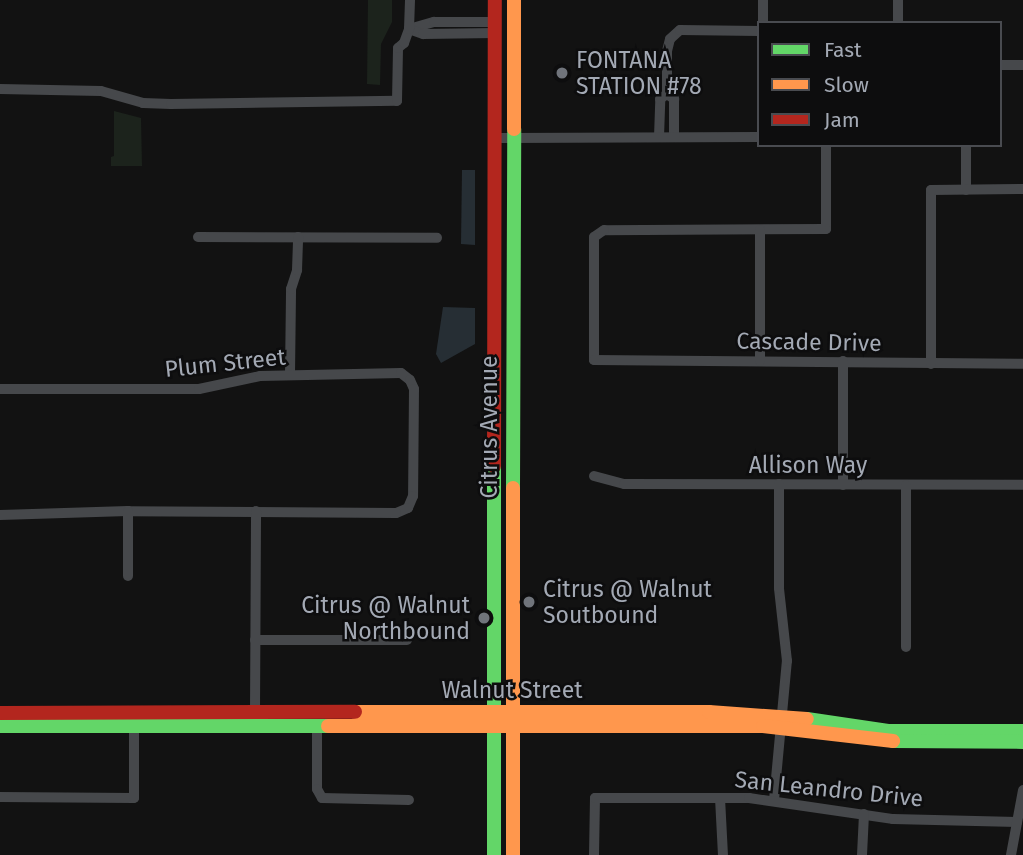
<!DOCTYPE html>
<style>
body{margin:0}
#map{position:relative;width:1023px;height:855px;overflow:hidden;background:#121212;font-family:"Fira Sans",sans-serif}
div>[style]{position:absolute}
.green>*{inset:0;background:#1c231c}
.water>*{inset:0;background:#262e34}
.street>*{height:10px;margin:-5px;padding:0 5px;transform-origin:5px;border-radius:5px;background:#46484b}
.fast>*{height:14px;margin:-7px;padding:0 7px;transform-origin:7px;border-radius:7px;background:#63d668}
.slow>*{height:14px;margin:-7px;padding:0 7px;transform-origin:7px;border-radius:7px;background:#ff974d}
.jam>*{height:14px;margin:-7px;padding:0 7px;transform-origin:7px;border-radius:7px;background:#b3261e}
.dots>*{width:19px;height:19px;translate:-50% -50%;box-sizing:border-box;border:4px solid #0d0d0e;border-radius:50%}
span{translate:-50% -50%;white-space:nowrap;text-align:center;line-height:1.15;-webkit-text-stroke:5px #0d0d0e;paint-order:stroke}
.poi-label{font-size:23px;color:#a3a9b4}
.left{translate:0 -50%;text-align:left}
.right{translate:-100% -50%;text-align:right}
.street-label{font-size:23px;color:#a3a9b4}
.legend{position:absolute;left:757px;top:21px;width:245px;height:126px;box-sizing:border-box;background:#0d0d0e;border:2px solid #494b50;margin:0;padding:9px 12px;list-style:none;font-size:21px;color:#a3a9b4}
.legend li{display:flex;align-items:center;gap:14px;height:35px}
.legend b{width:35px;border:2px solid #494b50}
</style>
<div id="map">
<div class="green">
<i style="clip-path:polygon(368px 0,392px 0,392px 22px,381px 44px,380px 85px,367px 84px)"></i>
<i style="clip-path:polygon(114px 111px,141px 118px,142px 166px,111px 166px,111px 157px,114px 156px)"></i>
</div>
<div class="water">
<i style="clip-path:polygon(462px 170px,475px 170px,475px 245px,461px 244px)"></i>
<i style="clip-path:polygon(443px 307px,475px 308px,475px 344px,441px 363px,436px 354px)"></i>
</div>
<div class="street">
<i style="left:898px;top:0;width:23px;rotate:90deg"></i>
<i style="left:763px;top:23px;width:23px;rotate:-90deg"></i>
<i style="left:409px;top:29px;width:26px;rotate:-16deg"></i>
<i style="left:434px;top:22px;width:61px"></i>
<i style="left:409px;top:29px;width:15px;rotate:20deg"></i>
<i style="left:423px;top:34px;width:72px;rotate:-0.8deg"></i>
<i style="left:1000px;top:65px;width:23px"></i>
<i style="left:0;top:89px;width:101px;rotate:1.1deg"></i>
<i style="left:101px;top:91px;width:44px;rotate:15.9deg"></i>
<i style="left:143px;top:103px;width:28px;rotate:2deg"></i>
<i style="left:171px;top:104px;width:226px;rotate:-0.8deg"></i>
<i style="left:397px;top:101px;width:53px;rotate:-88.9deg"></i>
<i style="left:398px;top:48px;width:8px;rotate:-40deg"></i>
<i style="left:404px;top:43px;width:15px;rotate:-70deg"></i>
<i style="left:409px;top:29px;width:29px;rotate:-88deg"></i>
<i style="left:667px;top:94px;width:43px;rotate:-90deg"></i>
<i style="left:667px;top:51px;width:12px;rotate:-76deg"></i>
<i style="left:670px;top:39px;width:13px;rotate:-42deg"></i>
<i style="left:680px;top:30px;width:79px;rotate:0.7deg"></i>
<i style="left:667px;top:94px;width:9px;rotate:36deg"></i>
<i style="left:674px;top:99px;width:38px;rotate:90deg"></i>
<i style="left:659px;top:137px;width:38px;rotate:-88deg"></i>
<i style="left:660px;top:99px;width:9px;rotate:-36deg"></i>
<i style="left:495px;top:138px;width:264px;rotate:-0.2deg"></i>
<i style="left:826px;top:145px;width:84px;rotate:90deg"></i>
<i style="left:826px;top:229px;width:222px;rotate:179.7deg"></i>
<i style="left:604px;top:230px;width:12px;rotate:145deg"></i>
<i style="left:594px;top:237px;width:123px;rotate:90deg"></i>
<i style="left:594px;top:360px;width:429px;rotate:0.5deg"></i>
<i style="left:966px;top:190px;width:45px;rotate:-90deg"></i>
<i style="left:760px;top:230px;width:131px;rotate:90deg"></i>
<i style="left:198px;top:237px;width:239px;rotate:0.2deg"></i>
<i style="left:843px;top:361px;width:124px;rotate:90deg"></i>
<i style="left:931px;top:364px;width:174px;rotate:-90deg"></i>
<i style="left:931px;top:190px;width:92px;rotate:-0.6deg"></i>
<i style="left:290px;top:375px;width:86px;rotate:-89.3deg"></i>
<i style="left:291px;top:289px;width:20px;rotate:-72deg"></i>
<i style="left:297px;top:270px;width:33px;rotate:-88deg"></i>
<i style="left:0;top:389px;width:199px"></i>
<i style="left:199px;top:389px;width:62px;rotate:-12deg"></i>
<i style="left:260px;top:376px;width:141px;rotate:-1.2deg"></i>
<i style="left:401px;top:373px;width:11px;rotate:38deg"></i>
<i style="left:410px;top:380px;width:10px;rotate:66deg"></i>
<i style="left:414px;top:389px;width:107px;rotate:90.5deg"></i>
<i style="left:413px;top:496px;width:13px;rotate:113deg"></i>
<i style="left:408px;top:508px;width:13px;rotate:157deg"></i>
<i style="left:396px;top:513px;width:268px;rotate:-179.6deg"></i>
<i style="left:128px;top:511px;width:128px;rotate:178.2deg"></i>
<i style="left:594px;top:476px;width:31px;rotate:15deg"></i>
<i style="left:624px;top:484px;width:399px;rotate:0.1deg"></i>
<i style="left:128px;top:511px;width:65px;rotate:90deg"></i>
<i style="left:255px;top:640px;width:152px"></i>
<i style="left:906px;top:647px;width:162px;rotate:-90deg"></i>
<i style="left:255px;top:712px;width:201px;rotate:-89.7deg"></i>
<i style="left:317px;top:725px;width:64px;rotate:90deg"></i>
<i style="left:317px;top:789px;width:10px;rotate:61deg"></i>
<i style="left:322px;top:798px;width:87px;rotate:1.3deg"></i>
<i style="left:0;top:797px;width:134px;rotate:0.4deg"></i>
<i style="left:134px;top:798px;width:72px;rotate:-90deg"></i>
<i style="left:720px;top:798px;width:57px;rotate:87deg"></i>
<i style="left:774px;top:800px;width:140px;rotate:-84.7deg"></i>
<i style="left:787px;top:661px;width:73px;rotate:-96.3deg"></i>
<i style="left:779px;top:588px;width:104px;rotate:-90deg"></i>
<i style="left:594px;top:855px;width:57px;rotate:-89deg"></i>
<i style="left:595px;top:798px;width:154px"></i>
<i style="left:749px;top:798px;width:146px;rotate:8.3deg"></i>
<i style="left:893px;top:819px;width:124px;rotate:1.4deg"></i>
<i style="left:862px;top:855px;width:41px;rotate:-87.2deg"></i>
<i style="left:1011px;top:855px;width:66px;rotate:-79.5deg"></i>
</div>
<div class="fast">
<i style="left:513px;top:488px;width:359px;rotate:-89.8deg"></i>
<i style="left:807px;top:719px;width:82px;rotate:8.4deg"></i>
<i style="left:888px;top:731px;width:135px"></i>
<i style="left:0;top:726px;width:328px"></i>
<i style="left:893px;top:741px;width:130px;rotate:0.4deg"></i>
<i style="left:494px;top:855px;width:389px;rotate:-90deg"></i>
</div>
<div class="slow">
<i style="left:514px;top:129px;width:129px;rotate:-90deg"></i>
<i style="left:355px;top:712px;width:354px"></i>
<i style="left:709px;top:712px;width:98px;rotate:4.1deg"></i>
<i style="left:328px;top:726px;width:435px"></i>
<i style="left:763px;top:726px;width:131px;rotate:6.6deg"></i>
<i style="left:513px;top:855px;width:367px;rotate:-90deg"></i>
</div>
<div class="jam">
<i style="left:494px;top:466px;width:466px;rotate:-89.9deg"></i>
<i style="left:0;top:713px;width:355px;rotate:-0.2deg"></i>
</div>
<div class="dots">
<i style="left:562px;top:73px;background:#70747b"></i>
<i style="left:529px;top:602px;background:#70747b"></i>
<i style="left:484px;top:618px;background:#70747b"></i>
</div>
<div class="poi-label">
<span class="left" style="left:576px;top:73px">FONTANA<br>STATION #78</span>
<span class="left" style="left:543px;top:602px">Citrus @ Walnut<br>Soutbound</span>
<span class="right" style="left:470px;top:618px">Citrus @ Walnut<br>Northbound</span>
</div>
<div class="street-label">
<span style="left:809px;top:342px;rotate:1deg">Cascade Drive</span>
<span style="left:225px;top:363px;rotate:-6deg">Plum Street</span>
<span style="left:489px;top:427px;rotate:-90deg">Citrus Avenue</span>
<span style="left:808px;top:465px">Allison Way</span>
<span style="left:512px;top:690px">Walnut Street</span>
<span style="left:829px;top:789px;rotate:6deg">San Leandro Drive</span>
</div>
<ul class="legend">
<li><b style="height:9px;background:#63d668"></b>Fast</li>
<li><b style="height:9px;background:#ff974d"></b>Slow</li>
<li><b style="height:9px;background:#b3261e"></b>Jam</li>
</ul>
</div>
